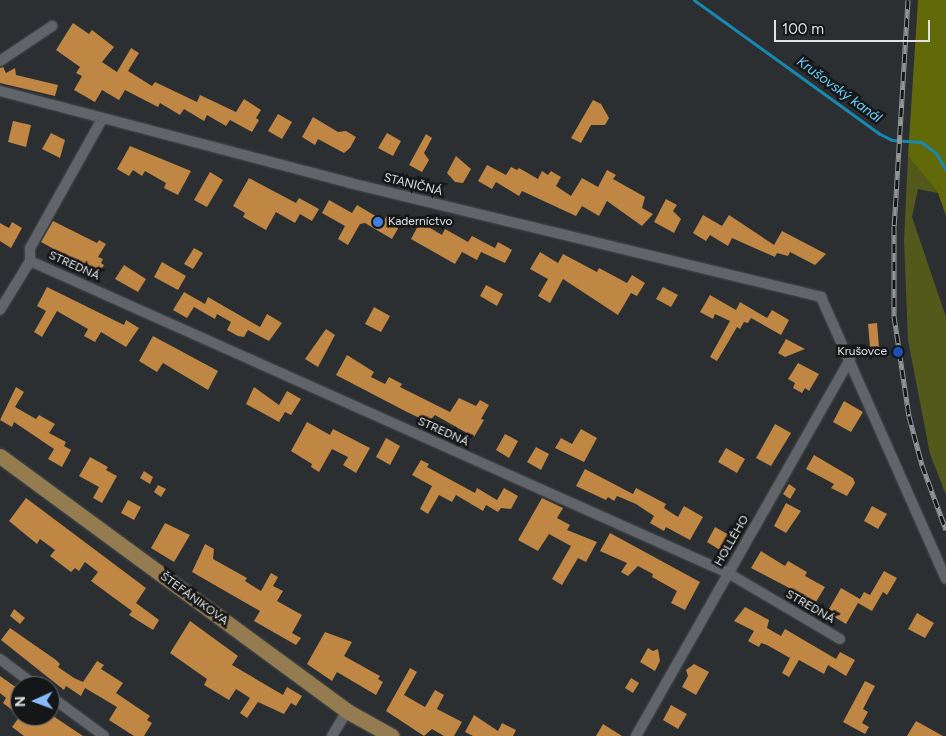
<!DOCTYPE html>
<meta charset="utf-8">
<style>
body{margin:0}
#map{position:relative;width:946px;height:736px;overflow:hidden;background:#2b2f32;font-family:Figtree,sans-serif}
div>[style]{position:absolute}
.green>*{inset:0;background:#53591b}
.forest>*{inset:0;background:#626909}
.stream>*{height:3px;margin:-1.5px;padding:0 1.5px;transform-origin:1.5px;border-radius:1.5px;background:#1888af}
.building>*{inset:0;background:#bf8743}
.roads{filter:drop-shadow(0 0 1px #484c4f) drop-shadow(0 0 1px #484c4f)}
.minor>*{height:10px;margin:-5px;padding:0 5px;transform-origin:5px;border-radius:5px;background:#616569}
.primary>*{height:15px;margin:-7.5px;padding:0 7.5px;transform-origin:7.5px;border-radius:7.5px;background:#957b50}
.rail>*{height:5px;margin-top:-2.5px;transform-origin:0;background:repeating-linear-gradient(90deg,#151618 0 9px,#929598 0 18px);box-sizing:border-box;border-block:1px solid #929598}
.dots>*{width:14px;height:14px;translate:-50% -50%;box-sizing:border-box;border:2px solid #151618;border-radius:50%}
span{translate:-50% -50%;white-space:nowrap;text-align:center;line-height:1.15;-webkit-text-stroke:5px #151618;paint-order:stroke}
.street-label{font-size:12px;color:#e0e2e4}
.poi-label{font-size:12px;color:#e0e2e4}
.left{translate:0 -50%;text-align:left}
.right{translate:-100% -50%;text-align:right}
.water-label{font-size:14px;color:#6bcffa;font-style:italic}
.north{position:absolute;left:10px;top:676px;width:50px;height:50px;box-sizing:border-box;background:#151618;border:1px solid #66686a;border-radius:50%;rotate:268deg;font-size:14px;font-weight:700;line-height:20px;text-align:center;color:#e0e2e4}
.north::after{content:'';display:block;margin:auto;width:18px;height:22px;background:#8abafc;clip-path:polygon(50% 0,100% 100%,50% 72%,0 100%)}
.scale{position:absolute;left:774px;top:20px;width:156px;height:22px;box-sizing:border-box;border:2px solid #e0e2e4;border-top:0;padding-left:6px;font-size:15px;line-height:18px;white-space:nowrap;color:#e0e2e4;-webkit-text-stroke:4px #151618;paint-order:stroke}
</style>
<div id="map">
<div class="green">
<i style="clip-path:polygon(908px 156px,938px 193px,918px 189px,912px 217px,946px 317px,946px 495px,930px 454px,908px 340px,904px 241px)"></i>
</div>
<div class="forest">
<i style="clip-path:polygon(918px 0,946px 0,946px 216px,938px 193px,908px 156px)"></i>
</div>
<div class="stream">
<i style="left:694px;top:0;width:229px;rotate:35.8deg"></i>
<i style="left:880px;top:134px;width:13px;rotate:27deg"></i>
<i style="left:892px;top:140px;width:29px;rotate:4deg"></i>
<i style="left:921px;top:142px;width:19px;rotate:36deg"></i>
<i style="left:936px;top:153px;width:20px;rotate:60deg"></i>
</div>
<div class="building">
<i style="clip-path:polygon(73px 23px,89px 34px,92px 30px,114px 47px,102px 62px,117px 72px,131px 48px,139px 53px,128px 71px,152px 86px,155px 82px,197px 102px,200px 95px,236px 112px,244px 99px,261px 110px,256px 118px,259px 120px,252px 132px,230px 120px,226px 126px,207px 115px,204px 121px,184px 109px,180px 115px,160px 103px,158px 107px,125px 90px,119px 100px,102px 90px,95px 102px,74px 90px,82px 76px,76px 73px,80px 67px,56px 50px)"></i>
<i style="clip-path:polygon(3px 67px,6px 73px,15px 68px,16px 75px,58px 85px,55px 96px,0 83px,0 68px)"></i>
<i style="clip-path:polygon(593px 100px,601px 104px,609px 118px,605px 125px,591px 125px,581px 143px,571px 138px)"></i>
<i style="clip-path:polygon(278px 114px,292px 122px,282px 139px,268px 131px)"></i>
<i style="clip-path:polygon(313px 117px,338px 132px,346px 131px,356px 137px,350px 148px,344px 153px,318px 139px,315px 145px,302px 137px)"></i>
<i style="clip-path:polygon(13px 121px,31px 125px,26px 147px,8px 142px)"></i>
<i style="clip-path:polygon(51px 133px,65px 140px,60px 158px,42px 149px)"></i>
<i style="clip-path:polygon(387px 133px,401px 141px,393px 156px,378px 148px)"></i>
<i style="clip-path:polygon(426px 134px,432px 138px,424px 153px,429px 160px,422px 172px,409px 165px)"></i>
<i style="clip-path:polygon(130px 146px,191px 171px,178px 195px,164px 188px,166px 183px,145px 171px,142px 176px,133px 170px,129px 176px,117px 169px)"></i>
<i style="clip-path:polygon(456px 156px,471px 169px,463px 183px,455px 182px,447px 173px)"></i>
<i style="clip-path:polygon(487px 165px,506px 175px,511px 167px,517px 170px,519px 168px,538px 179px,542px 171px,548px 175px,551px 171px,561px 177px,556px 186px,571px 196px,582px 178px,598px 187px,607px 170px,616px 175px,613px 179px,645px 197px,642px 208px,653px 214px,642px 226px,607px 201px,599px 216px,582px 206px,576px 216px,522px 191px,519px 196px,496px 182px,492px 189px,478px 181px)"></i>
<i style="clip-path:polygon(210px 172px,223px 180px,207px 207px,194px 200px)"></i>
<i style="clip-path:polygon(249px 178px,296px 203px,299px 198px,319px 209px,312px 221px,300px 214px,295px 223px,276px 212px,266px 230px,243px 217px,245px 213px,233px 206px)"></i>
<i style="clip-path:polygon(666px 199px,677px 205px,673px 211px,681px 219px,674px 233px,654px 222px)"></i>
<i style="clip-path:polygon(329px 200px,352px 213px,357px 205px,384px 221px,387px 215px,401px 223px,392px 239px,365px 223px,360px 224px,348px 245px,338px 239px,345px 226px,322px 213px)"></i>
<i style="clip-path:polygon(703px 215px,722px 226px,729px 215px,774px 245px,782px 231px,826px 254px,815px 265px,790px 252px,788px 256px,777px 253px,775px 257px,732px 238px,728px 246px,710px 235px,706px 241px,693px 233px)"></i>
<i style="clip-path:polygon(53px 221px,97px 243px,99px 240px,106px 244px,98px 257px,103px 259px,101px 263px,104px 265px,96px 279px,82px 271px,85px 266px,41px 242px)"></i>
<i style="clip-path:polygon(12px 222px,22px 228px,11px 248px,0 241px,0 223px,9px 228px)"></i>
<i style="clip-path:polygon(420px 222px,442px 235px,445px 229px,468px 242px,472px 236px,495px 248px,498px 242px,512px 250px,505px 263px,481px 252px,477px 260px,462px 252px,455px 264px,411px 239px)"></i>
<i style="clip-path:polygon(194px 248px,203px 253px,193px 269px,184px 264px)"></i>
<i style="clip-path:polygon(540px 252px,558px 263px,563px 254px,597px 272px,599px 268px,627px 283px,632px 275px,645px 283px,637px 296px,631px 293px,618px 315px,563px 279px,550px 303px,538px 296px,548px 279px,530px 269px)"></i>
<i style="clip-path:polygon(162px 262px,186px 276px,178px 290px,154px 277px)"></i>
<i style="clip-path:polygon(124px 265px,146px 279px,138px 292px,115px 279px)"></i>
<i style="clip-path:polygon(486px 285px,503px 294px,497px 306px,480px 296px)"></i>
<i style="clip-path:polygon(47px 287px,124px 325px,126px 320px,139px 328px,126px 347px,101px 332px,95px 342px,84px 336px,88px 329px,57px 311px,42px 337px,34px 332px,46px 311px,37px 306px)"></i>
<i style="clip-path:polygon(663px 287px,678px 295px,671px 307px,656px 299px)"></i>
<i style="clip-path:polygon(184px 292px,205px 304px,208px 297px,260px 327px,267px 314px,282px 323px,269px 341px,248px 330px,244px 337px,238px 336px,227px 330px,231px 322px,217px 314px,215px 319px,194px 307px,187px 318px,173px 310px)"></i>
<i style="clip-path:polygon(710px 295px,736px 310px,740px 302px,767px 318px,772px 310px,789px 320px,781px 335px,751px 318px,748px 323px,744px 322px,740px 329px,737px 327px,717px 361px,710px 357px,730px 321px,715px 314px,713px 319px,700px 312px)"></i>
<i style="clip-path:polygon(374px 307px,390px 316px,381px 332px,365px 324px)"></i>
<i style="clip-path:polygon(877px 323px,879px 347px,870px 347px,868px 324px)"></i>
<i style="clip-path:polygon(326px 329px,335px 335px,318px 367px,305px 359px)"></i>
<i style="clip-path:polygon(153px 336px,218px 371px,208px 390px,163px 363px,157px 372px,139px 361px)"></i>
<i style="clip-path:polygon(786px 339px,805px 349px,785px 357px,778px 353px)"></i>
<i style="clip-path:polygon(347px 355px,374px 372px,371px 377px,385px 384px,389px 377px,402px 384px,400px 387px,450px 412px,459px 398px,476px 406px,480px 400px,489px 405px,481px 419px,484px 420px,474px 437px,435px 415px,428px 422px,407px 412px,336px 375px)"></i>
<i style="clip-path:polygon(798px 363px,819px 374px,809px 391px,805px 388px,802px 393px,793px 388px,795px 383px,788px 379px)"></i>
<i style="clip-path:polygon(16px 387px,24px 392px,15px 407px,36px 419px,39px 415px,55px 424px,49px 433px,66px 442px,64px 446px,71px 450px,62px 467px,48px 459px,54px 449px,14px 422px,12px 427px,0 420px)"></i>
<i style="clip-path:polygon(254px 387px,279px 405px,287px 391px,301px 399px,291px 415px,285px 412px,279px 422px,246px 404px)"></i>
<i style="clip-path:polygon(844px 401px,863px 412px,851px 432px,833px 422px)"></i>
<i style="clip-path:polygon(307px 422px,330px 435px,333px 429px,370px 448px,356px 473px,343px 465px,348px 457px,332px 449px,319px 472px,311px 467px,312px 464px,291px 451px)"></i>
<i style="clip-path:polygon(775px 424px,791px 433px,771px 466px,756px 458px)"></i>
<i style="clip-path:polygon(581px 429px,597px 438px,584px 462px,555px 448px,561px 438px,572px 444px)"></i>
<i style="clip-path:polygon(505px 434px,518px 441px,509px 458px,496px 450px)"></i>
<i style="clip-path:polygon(386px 438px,400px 446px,390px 465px,376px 457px)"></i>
<i style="clip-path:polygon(536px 447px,549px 454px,541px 470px,527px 462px)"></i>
<i style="clip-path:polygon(726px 448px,745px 459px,737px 473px,718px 462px)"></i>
<i style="clip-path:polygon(814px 455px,853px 478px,855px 483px,847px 496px,831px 488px,834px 484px,806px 469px)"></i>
<i style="clip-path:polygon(90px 457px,108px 467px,106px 470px,117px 476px,102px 503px,93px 498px,99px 487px,79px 476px)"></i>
<i style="clip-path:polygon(421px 460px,429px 464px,427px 467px,475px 493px,477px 488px,497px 500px,504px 488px,518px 496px,511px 509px,501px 508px,498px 512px,486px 505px,483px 511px,456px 495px,452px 502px,439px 495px,428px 514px,420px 509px,432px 486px,412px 475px)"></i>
<i style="clip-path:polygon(585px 469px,633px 494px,636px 488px,666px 504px,664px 508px,678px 517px,684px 506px,703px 517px,690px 540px,666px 527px,664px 531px,650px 523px,654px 516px,636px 504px,617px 496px,614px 501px,608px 497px,606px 500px,576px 486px)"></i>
<i style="clip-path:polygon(144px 471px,153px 477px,150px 484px,140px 478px)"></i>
<i style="clip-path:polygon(789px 484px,796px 489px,790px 499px,783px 494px)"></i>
<i style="clip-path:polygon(158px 485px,166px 489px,161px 497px,154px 492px)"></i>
<i style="clip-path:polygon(26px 498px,146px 588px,136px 603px,159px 620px,153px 630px,129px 615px,132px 611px,91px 581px,98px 572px,85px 562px,79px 571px,75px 568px,71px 572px,50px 556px,55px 550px,40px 539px,37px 544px,9px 521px)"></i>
<i style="clip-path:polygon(542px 498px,563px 508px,557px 518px,570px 525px,567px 530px,597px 542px,586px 562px,578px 558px,562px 585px,552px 579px,571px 546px,549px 534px,538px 551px,518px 540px)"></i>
<i style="clip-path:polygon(128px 500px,141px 507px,134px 520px,121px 513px)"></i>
<i style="clip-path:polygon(786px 503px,801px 511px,786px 533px,774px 526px)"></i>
<i style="clip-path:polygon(872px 506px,887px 514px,878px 529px,864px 521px)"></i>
<i style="clip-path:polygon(165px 523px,190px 535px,174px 562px,151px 548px)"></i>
<i style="clip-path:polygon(715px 527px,729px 535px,720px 550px,707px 542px)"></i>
<i style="clip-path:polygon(610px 533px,700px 582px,685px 610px,671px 603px,677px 591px,652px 577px,653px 574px,638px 566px,628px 576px,621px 572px,627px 563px,600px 551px)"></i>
<i style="clip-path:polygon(205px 544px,214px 549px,213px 559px,247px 578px,245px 581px,261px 591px,271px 573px,278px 577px,273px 586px,283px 591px,277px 601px,302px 615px,292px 633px,301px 638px,296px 645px,254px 621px,260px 611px,192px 572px)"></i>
<i style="clip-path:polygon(761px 551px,785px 566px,788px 561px,807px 572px,805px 576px,825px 587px,816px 602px,751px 568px)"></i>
<i style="clip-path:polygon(884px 571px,897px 578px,887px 595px,883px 592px,872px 611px,858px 603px,846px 624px,833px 616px,835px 613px,829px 609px,841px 588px,860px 599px,864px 592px,870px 595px)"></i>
<i style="clip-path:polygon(745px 607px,769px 620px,767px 628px,781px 636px,785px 629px,836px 659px,840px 652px,855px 660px,846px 676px,828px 665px,824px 674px,799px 660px,789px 677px,782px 673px,790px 658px,767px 645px,761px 643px,759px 647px,748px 641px,754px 631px,734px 621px)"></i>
<i style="clip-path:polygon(14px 609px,25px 618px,20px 624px,10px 616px)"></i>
<i style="clip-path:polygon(917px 613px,934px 623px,925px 638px,908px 629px)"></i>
<i style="clip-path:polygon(190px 621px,238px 656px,232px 665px,283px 695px,287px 687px,302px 696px,296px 706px,291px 703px,284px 714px,258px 702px,247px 718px,240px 713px,250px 698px,236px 689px,229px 700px,204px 685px,207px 679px,170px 653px)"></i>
<i style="clip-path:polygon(10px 628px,56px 660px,60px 664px,58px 667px,74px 678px,83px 682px,97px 661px,104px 665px,101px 669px,123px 683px,116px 693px,150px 716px,147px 720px,152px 723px,144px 736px,134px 736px,109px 720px,117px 707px,85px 688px,81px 696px,66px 686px,64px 690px,1px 640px)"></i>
<i style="clip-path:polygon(325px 632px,352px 642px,344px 656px,380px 676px,378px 679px,383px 682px,376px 695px,337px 672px,332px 681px,307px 664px)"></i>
<i style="clip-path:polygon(648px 648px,653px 651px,658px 649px,660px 661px,655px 671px,640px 662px)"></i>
<i style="clip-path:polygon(694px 664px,709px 672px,696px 695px,682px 687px,688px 676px,686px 670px)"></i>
<i style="clip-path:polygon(410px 668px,417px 672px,404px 695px,425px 707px,435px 690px,444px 695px,437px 709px,462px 722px,454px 736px,444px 736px,432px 729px,424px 736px,386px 711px)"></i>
<i style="clip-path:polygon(0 676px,20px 690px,20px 716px,3px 703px,6px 698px,0 693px)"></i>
<i style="clip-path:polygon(631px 678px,639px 683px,633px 693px,625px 688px)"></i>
<i style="clip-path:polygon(865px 681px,875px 686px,863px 709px,868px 712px,862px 723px,869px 727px,865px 734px,843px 722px)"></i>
<i style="clip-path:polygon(671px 705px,687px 714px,678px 729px,663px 720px)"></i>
<i style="clip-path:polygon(474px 715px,498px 731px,502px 723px,516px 730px,513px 736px,473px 736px,465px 732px)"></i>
<i style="clip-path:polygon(20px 716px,53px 716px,83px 736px,24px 736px,12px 727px)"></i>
<i style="clip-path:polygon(916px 721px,943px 736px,907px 736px)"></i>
<i style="clip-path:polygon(603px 724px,622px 736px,596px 736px)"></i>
</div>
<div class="roads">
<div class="minor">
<i style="left:0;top:61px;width:63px;rotate:-33.9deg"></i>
<i style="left:0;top:91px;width:362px;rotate:14.7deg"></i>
<i style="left:350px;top:183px;width:485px;rotate:13.6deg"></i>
<i style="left:821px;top:297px;width:308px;rotate:66.1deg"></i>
<i style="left:30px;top:261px;width:765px;rotate:24.08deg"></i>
<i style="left:728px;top:573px;width:130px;rotate:30.5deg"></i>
<i style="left:0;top:310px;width:57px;rotate:-58.5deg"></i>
<i style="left:30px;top:261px;width:13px;rotate:-90deg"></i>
<i style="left:30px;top:248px;width:148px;rotate:-60.8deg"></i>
<i style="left:0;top:659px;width:45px;rotate:36.9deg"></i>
<i style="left:50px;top:696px;width:67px;rotate:36.5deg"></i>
<i style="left:332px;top:736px;width:29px;rotate:-59deg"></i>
<i style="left:636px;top:736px;width:434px;rotate:-60.4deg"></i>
</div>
<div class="primary">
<i style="left:0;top:456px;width:431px;rotate:36.3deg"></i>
<i style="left:347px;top:711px;width:51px;rotate:29.1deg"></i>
</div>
</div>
<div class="rail">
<i style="left:908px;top:0;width:226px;rotate:93.5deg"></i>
<i style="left:894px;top:226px;width:90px;rotate:90deg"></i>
<i style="left:894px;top:316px;width:101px;rotate:81.5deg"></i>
<i style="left:909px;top:416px;width:51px;rotate:75.1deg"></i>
<i style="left:922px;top:465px;width:69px;rotate:69.7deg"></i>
</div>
<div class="dots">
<i style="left:378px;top:222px;background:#3f7fe0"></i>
<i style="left:898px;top:352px;background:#1a4fb4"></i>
</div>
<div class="street-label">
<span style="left:413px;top:185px;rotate:14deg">STANIČNÁ</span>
<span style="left:74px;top:266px;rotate:24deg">STREDNÁ</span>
<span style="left:443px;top:432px;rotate:24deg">STREDNÁ</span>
<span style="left:732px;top:541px;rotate:-60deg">HOLLÉHO</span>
<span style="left:194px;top:599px;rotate:36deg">ŠTEFÁNIKOVA</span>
<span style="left:810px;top:607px;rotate:30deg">STREDNÁ</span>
</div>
<div class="poi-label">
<span class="left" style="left:388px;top:222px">Kaderníctvo</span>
<span class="right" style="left:887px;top:352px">Krušovce</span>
</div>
<div class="water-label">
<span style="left:839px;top:90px;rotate:36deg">Krušovský kanál</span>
</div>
<div class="north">N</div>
<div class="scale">100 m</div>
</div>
